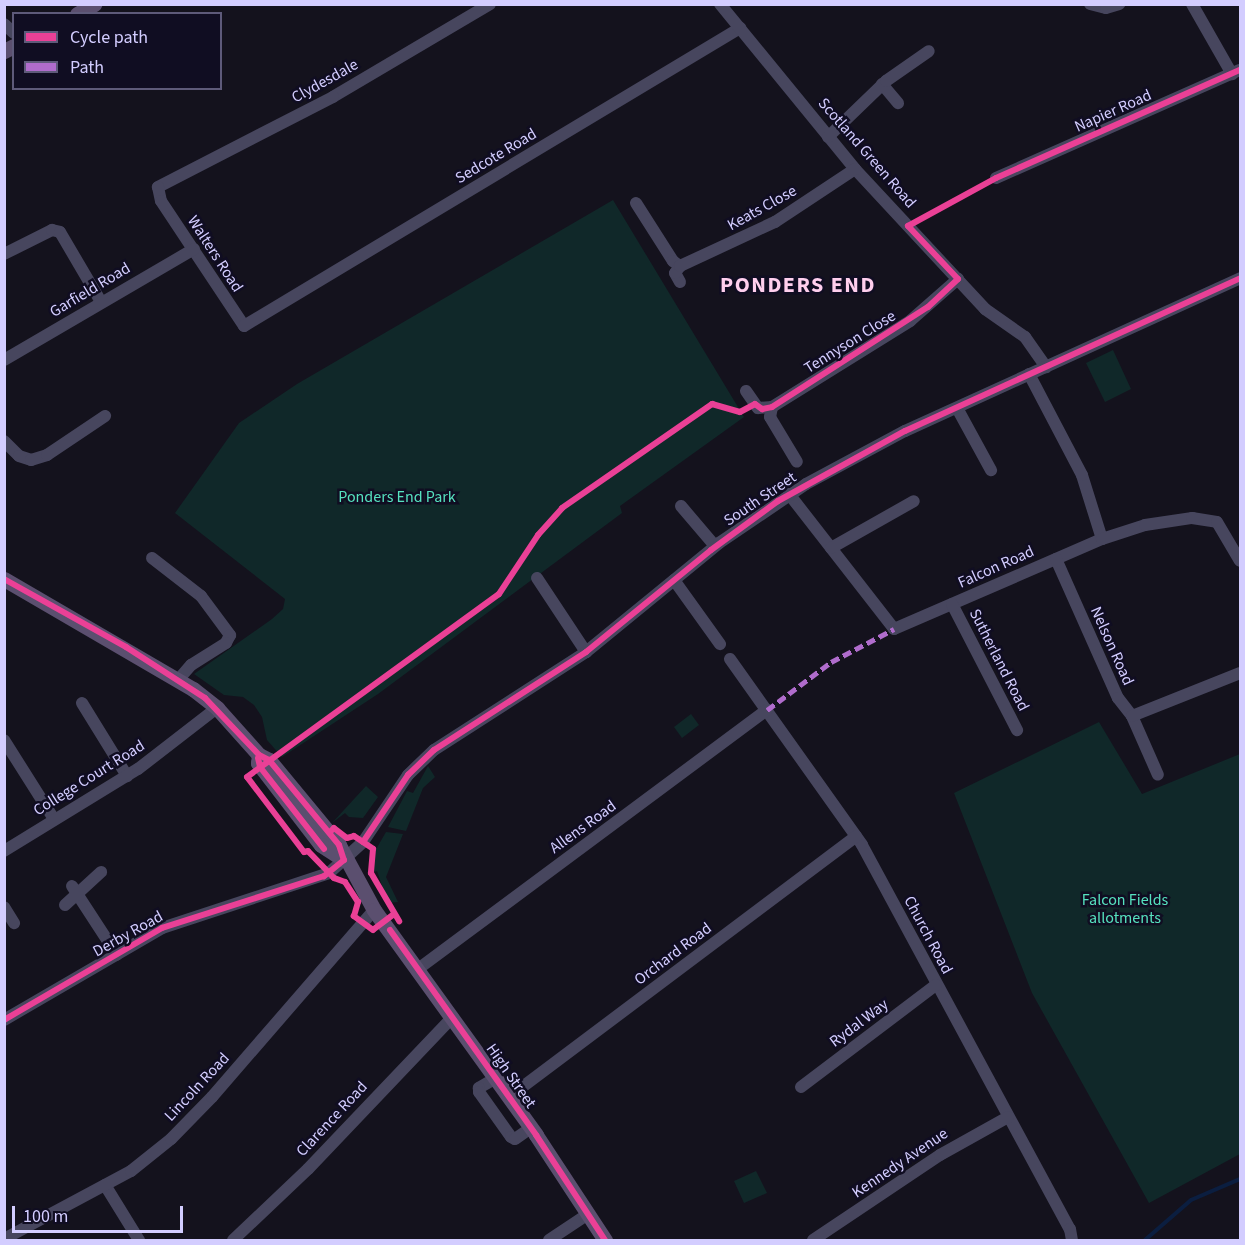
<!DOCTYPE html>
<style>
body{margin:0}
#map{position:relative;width:1245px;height:1245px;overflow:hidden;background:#14121d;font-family:"Source Sans 3",sans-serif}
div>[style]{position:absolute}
.green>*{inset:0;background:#102829}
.stream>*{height:4px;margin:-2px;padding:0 2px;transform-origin:2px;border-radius:2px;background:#0b1e40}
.minor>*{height:12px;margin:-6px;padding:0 6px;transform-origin:6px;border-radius:6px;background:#47465e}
.major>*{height:15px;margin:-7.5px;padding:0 7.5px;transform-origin:7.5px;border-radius:7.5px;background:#5b4f6f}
.quiet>*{height:4.5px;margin-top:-2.25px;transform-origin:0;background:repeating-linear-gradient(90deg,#b06ccc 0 9px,transparent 0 13.5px)}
.cycleway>*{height:6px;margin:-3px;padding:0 3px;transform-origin:3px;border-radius:3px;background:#ea4096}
span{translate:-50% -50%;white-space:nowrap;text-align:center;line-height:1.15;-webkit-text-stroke:5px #100d22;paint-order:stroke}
.street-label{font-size:16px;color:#d3cdff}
.park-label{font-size:16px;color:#56e2bf}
.district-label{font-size:22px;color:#ffcfed;font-weight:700;letter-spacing:1.5px}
.frame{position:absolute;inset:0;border:6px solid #d3cdff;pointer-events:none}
.legend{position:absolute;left:12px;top:12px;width:210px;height:78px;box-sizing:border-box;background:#100d22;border:2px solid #5e5a7a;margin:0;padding:8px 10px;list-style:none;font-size:18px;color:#d3cdff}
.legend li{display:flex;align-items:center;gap:12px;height:30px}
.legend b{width:30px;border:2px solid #5e5a7a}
.scale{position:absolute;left:12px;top:1206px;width:171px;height:27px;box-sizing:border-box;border:3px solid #d3cdff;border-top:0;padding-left:8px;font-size:18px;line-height:21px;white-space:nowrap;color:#d3cdff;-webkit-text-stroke:4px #100d22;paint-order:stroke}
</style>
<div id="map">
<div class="green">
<i style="clip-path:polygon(613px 200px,744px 417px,620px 506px,622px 513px,378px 694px,282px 757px,267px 740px,262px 717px,254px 705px,243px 697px,224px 695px,194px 674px,272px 619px,283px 609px,285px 599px,175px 513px,239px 423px,297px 384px)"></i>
<i style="clip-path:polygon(1113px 350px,1131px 389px,1105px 402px,1086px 363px)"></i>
<i style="clip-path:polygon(691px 714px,699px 725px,682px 738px,674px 727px)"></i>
<i style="clip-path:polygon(1099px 722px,1142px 794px,1240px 754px,1240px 1154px,1149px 1203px,1032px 993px,954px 793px)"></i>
<i style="clip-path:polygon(428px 766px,435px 777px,423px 788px,406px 831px,388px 827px,407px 791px,413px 793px)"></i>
<i style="clip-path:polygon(366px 786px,378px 797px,363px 818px,349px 817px,345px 813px,332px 823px)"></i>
<i style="clip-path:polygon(386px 832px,403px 834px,386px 877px,398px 902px,388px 903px,377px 871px,372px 873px,375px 851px)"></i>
<i style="clip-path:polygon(756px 1171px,767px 1193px,744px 1203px,734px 1181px)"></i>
</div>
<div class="stream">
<i style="left:1145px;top:1240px;width:61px;rotate:-41deg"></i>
<i style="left:1191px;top:1200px;width:53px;rotate:-23.2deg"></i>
</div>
<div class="minor">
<i style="left:490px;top:4px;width:182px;rotate:149.4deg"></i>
<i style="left:333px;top:97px;width:197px;rotate:152.8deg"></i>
<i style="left:158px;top:187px;width:14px;rotate:78deg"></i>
<i style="left:161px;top:201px;width:150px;rotate:56.4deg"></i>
<i style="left:244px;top:326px;width:579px;rotate:-31deg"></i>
<i style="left:720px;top:4px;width:213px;rotate:50.7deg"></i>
<i style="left:855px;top:169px;width:191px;rotate:47.1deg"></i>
<i style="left:985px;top:309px;width:49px;rotate:35deg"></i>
<i style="left:1025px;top:337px;width:37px;rotate:55deg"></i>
<i style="left:1090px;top:4px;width:16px;rotate:14deg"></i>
<i style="left:1106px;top:8px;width:14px;rotate:-17deg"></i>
<i style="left:1192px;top:4px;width:81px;rotate:60.3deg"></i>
<i style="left:4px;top:24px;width:13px;rotate:42deg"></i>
<i style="left:882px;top:84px;width:25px;rotate:50deg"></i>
<i style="left:828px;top:137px;width:81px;rotate:-44deg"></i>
<i style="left:886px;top:81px;width:52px;rotate:-34.9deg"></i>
<i style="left:996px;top:178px;width:267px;rotate:-23.9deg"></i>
<i style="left:636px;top:203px;width:69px;rotate:57.5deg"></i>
<i style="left:673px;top:261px;width:9px;rotate:36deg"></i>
<i style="left:4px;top:254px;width:54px;rotate:-26.6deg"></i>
<i style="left:52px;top:230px;width:8px;rotate:14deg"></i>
<i style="left:60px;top:232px;width:81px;rotate:59.6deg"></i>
<i style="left:680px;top:282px;width:10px;rotate:-119deg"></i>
<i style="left:675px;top:273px;width:9px;rotate:-54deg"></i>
<i style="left:680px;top:266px;width:105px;rotate:-24.9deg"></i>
<i style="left:775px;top:222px;width:96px;rotate:-33.5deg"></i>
<i style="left:4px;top:360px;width:220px;rotate:-30.3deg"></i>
<i style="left:746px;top:391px;width:21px;rotate:55deg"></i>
<i style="left:758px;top:408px;width:14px;rotate:-4deg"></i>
<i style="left:772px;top:407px;width:163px;rotate:-31.9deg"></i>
<i style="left:910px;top:321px;width:64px;rotate:-41.2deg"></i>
<i style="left:772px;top:407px;width:10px;rotate:101deg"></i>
<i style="left:770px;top:417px;width:52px;rotate:59deg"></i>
<i style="left:957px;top:408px;width:71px;rotate:61.3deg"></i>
<i style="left:4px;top:441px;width:21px;rotate:45deg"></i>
<i style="left:19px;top:456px;width:13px;rotate:18deg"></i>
<i style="left:31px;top:460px;width:17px;rotate:-17deg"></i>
<i style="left:47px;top:455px;width:70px;rotate:-33.9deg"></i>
<i style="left:789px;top:494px;width:171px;rotate:52.1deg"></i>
<i style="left:894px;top:629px;width:227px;rotate:-23.4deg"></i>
<i style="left:1102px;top:539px;width:67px;rotate:-107.4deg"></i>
<i style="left:1082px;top:475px;width:114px;rotate:-117.7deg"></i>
<i style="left:681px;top:506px;width:52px;rotate:49.6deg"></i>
<i style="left:1102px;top:539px;width:45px;rotate:-18deg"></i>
<i style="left:1145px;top:525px;width:48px;rotate:-8.5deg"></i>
<i style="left:1192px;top:518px;width:25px;rotate:9deg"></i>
<i style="left:1217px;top:522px;width:45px;rotate:59.5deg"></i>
<i style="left:831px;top:548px;width:95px;rotate:-29.5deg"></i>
<i style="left:152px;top:558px;width:62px;rotate:37.8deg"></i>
<i style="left:201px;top:596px;width:49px;rotate:53.4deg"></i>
<i style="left:230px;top:635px;width:9px;rotate:117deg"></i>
<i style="left:226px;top:643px;width:41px;rotate:147.8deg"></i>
<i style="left:191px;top:665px;width:20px;rotate:131deg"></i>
<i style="left:1056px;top:559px;width:152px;rotate:66deg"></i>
<i style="left:1118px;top:698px;width:23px;rotate:52deg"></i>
<i style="left:1132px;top:716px;width:64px;rotate:66.2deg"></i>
<i style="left:537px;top:578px;width:89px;rotate:56.5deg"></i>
<i style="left:674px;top:580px;width:79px;rotate:54.3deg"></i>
<i style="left:952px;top:604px;width:142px;rotate:62.7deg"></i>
<i style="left:730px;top:659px;width:228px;rotate:54.6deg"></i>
<i style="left:862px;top:845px;width:437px;rotate:61.6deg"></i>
<i style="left:1070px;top:1229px;width:11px;rotate:80deg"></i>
<i style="left:82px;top:703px;width:86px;rotate:58.3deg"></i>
<i style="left:1132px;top:716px;width:116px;rotate:-21.7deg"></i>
<i style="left:4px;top:740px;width:93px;rotate:57.7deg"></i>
<i style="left:4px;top:851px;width:157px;rotate:-31.5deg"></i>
<i style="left:138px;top:769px;width:100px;rotate:-37.7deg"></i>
<i style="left:72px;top:886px;width:82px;rotate:56.9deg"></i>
<i style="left:65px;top:905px;width:49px;rotate:-42.5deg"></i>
<i style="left:4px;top:907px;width:19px;rotate:58deg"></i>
<i style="left:418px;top:969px;width:435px;rotate:-36.6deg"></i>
<i style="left:4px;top:1020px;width:183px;rotate:-30.2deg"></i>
<i style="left:162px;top:928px;width:176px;rotate:-18.2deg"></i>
<i style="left:329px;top:873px;width:46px;rotate:-42.4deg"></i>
<i style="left:363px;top:842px;width:81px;rotate:-56.1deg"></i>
<i style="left:408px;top:775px;width:36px;rotate:-44deg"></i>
<i style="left:434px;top:750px;width:181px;rotate:-32.8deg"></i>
<i style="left:586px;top:652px;width:172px;rotate:-39.3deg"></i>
<i style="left:719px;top:543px;width:105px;rotate:-34.1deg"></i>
<i style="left:806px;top:484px;width:112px;rotate:-28.2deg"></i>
<i style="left:905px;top:431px;width:368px;rotate:-24.5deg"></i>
<i style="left:496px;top:1078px;width:20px;rotate:150deg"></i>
<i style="left:479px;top:1088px;width:4px;rotate:90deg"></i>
<i style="left:479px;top:1092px;width:55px;rotate:54.6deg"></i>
<i style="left:511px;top:1137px;width:4px;rotate:27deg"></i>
<i style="left:515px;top:1139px;width:19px;rotate:-35deg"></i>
<i style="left:801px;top:1087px;width:169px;rotate:-37.1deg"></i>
<i style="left:509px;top:1097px;width:434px;rotate:-36.9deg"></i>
<i style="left:105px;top:1185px;width:65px;rotate:58.3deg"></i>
<i style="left:4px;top:1239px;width:144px;rotate:-28.2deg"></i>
<i style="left:131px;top:1171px;width:51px;rotate:-38.7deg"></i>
<i style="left:171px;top:1139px;width:59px;rotate:-45.7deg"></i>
<i style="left:212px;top:1097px;width:247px;rotate:-49.1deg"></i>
<i style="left:233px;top:1240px;width:103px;rotate:-43.4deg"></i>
<i style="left:308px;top:1169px;width:210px;rotate:-46.4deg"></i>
<i style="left:549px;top:1240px;width:47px;rotate:-33.7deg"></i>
<i style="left:813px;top:1240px;width:153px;rotate:-33.8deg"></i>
<i style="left:940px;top:1155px;width:78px;rotate:-29.2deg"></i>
</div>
<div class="major">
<i style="left:77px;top:14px;width:20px;rotate:-30deg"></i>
<i style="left:4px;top:51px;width:11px;rotate:-27deg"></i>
<i style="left:4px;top:579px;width:219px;rotate:30.2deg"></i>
<i style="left:193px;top:689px;width:31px;rotate:38deg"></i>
<i style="left:217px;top:708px;width:63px;rotate:48.2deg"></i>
<i style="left:259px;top:755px;width:11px;rotate:27deg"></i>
<i style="left:269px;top:760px;width:110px;rotate:50.5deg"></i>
<i style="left:339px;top:845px;width:74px;rotate:61.7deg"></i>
<i style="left:374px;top:910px;width:277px;rotate:54.2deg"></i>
<i style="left:536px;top:1135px;width:126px;rotate:56.7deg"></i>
<i style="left:259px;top:755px;width:8px;rotate:97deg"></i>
<i style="left:258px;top:763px;width:103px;rotate:52.5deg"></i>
<i style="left:321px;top:845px;width:27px;rotate:33deg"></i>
</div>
<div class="quiet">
<i style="left:767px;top:710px;width:80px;rotate:-36.9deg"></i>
<i style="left:831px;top:662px;width:71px;rotate:-27.6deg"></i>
</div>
<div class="cycleway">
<i style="left:4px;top:579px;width:140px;rotate:29.1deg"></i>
<i style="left:126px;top:647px;width:94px;rotate:32.8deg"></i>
<i style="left:205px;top:698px;width:79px;rotate:46.5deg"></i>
<i style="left:259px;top:755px;width:11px;rotate:27deg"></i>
<i style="left:269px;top:760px;width:110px;rotate:50.5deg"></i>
<i style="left:339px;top:845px;width:16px;rotate:72deg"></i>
<i style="left:344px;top:860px;width:26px;rotate:141deg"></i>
<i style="left:324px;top:876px;width:170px;rotate:162.2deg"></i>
<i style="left:162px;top:928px;width:183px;rotate:149.8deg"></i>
<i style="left:258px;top:758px;width:9px;rotate:77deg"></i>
<i style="left:260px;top:767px;width:104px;rotate:52deg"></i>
<i style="left:331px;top:831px;width:4px;rotate:-45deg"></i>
<i style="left:334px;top:828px;width:16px;rotate:38deg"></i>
<i style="left:347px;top:838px;width:7px;rotate:-16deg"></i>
<i style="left:354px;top:836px;width:23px;rotate:34deg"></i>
<i style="left:373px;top:849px;width:24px;rotate:95deg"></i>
<i style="left:371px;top:873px;width:56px;rotate:59.7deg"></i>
<i style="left:363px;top:842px;width:81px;rotate:-56.1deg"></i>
<i style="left:408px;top:775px;width:36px;rotate:-44deg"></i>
<i style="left:434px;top:750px;width:181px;rotate:-32.8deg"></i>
<i style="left:586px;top:652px;width:161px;rotate:-39.2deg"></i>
<i style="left:711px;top:550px;width:83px;rotate:-36.2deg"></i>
<i style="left:778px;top:501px;width:145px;rotate:-28.9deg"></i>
<i style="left:905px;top:431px;width:368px;rotate:-24.5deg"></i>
<i style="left:394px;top:914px;width:26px;rotate:143deg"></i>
<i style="left:373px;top:930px;width:24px;rotate:-144deg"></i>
<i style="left:354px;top:916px;width:15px;rotate:-74deg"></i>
<i style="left:358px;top:902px;width:24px;rotate:-123deg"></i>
<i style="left:345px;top:882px;width:12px;rotate:-160deg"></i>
<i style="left:334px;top:878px;width:37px;rotate:-134deg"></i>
<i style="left:308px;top:851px;width:4px;rotate:166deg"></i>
<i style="left:304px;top:852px;width:94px;rotate:-127.2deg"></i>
<i style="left:247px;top:777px;width:311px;rotate:-36deg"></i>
<i style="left:499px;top:594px;width:71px;rotate:-56.5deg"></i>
<i style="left:538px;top:535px;width:36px;rotate:-48deg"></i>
<i style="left:562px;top:508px;width:183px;rotate:-34.7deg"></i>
<i style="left:712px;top:404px;width:29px;rotate:16deg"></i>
<i style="left:740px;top:412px;width:17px;rotate:-28deg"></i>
<i style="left:755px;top:404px;width:9px;rotate:36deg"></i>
<i style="left:762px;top:409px;width:10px;rotate:-11deg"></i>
<i style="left:772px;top:407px;width:185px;rotate:-32.7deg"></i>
<i style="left:928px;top:307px;width:41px;rotate:-43deg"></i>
<i style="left:958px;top:279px;width:73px;rotate:-133.3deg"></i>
<i style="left:908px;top:226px;width:100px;rotate:-28.6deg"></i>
<i style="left:996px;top:178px;width:267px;rotate:-23.9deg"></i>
<i style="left:390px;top:930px;width:252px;rotate:54.5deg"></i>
<i style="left:536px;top:1135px;width:126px;rotate:56.7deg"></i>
</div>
<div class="street-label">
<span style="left:325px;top:81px;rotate:-29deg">Clydesdale</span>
<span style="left:1113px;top:111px;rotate:-24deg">Napier Road</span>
<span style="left:867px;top:153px;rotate:49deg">Scotland Green Road</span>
<span style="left:496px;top:156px;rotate:-31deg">Sedcote Road</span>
<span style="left:762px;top:208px;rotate:-29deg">Keats Close</span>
<span style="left:215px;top:254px;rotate:57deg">Walters Road</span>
<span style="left:90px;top:290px;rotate:-31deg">Garfield Road</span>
<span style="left:850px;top:342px;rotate:-32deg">Tennyson Close</span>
<span style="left:760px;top:499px;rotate:-34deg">South Street</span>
<span style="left:996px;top:567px;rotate:-24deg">Falcon Road</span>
<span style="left:1112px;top:646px;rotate:66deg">Nelson Road</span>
<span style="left:999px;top:660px;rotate:63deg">Sutherland Road</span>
<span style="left:89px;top:778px;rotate:-32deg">College Court Road</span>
<span style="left:583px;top:827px;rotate:-36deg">Allens Road</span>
<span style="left:128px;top:934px;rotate:-29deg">Derby Road</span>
<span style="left:928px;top:935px;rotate:62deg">Church Road</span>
<span style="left:673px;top:954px;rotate:-37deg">Orchard Road</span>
<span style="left:859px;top:1023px;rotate:-37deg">Rydal Way</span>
<span style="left:511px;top:1076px;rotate:55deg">High Street</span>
<span style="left:197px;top:1087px;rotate:-47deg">Lincoln Road</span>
<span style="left:332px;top:1119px;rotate:-47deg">Clarence Road</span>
<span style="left:900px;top:1163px;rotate:-34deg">Kennedy Avenue</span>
</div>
<div class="park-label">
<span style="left:397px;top:497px">Ponders End Park</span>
<span style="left:1125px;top:909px">Falcon Fields<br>allotments</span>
</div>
<div class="district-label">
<span style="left:798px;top:286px">PONDERS END</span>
</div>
<div class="frame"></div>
<ul class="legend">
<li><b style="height:8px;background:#ea4096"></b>Cycle path</li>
<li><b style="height:8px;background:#b06ccc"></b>Path</li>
</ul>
<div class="scale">100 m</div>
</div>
